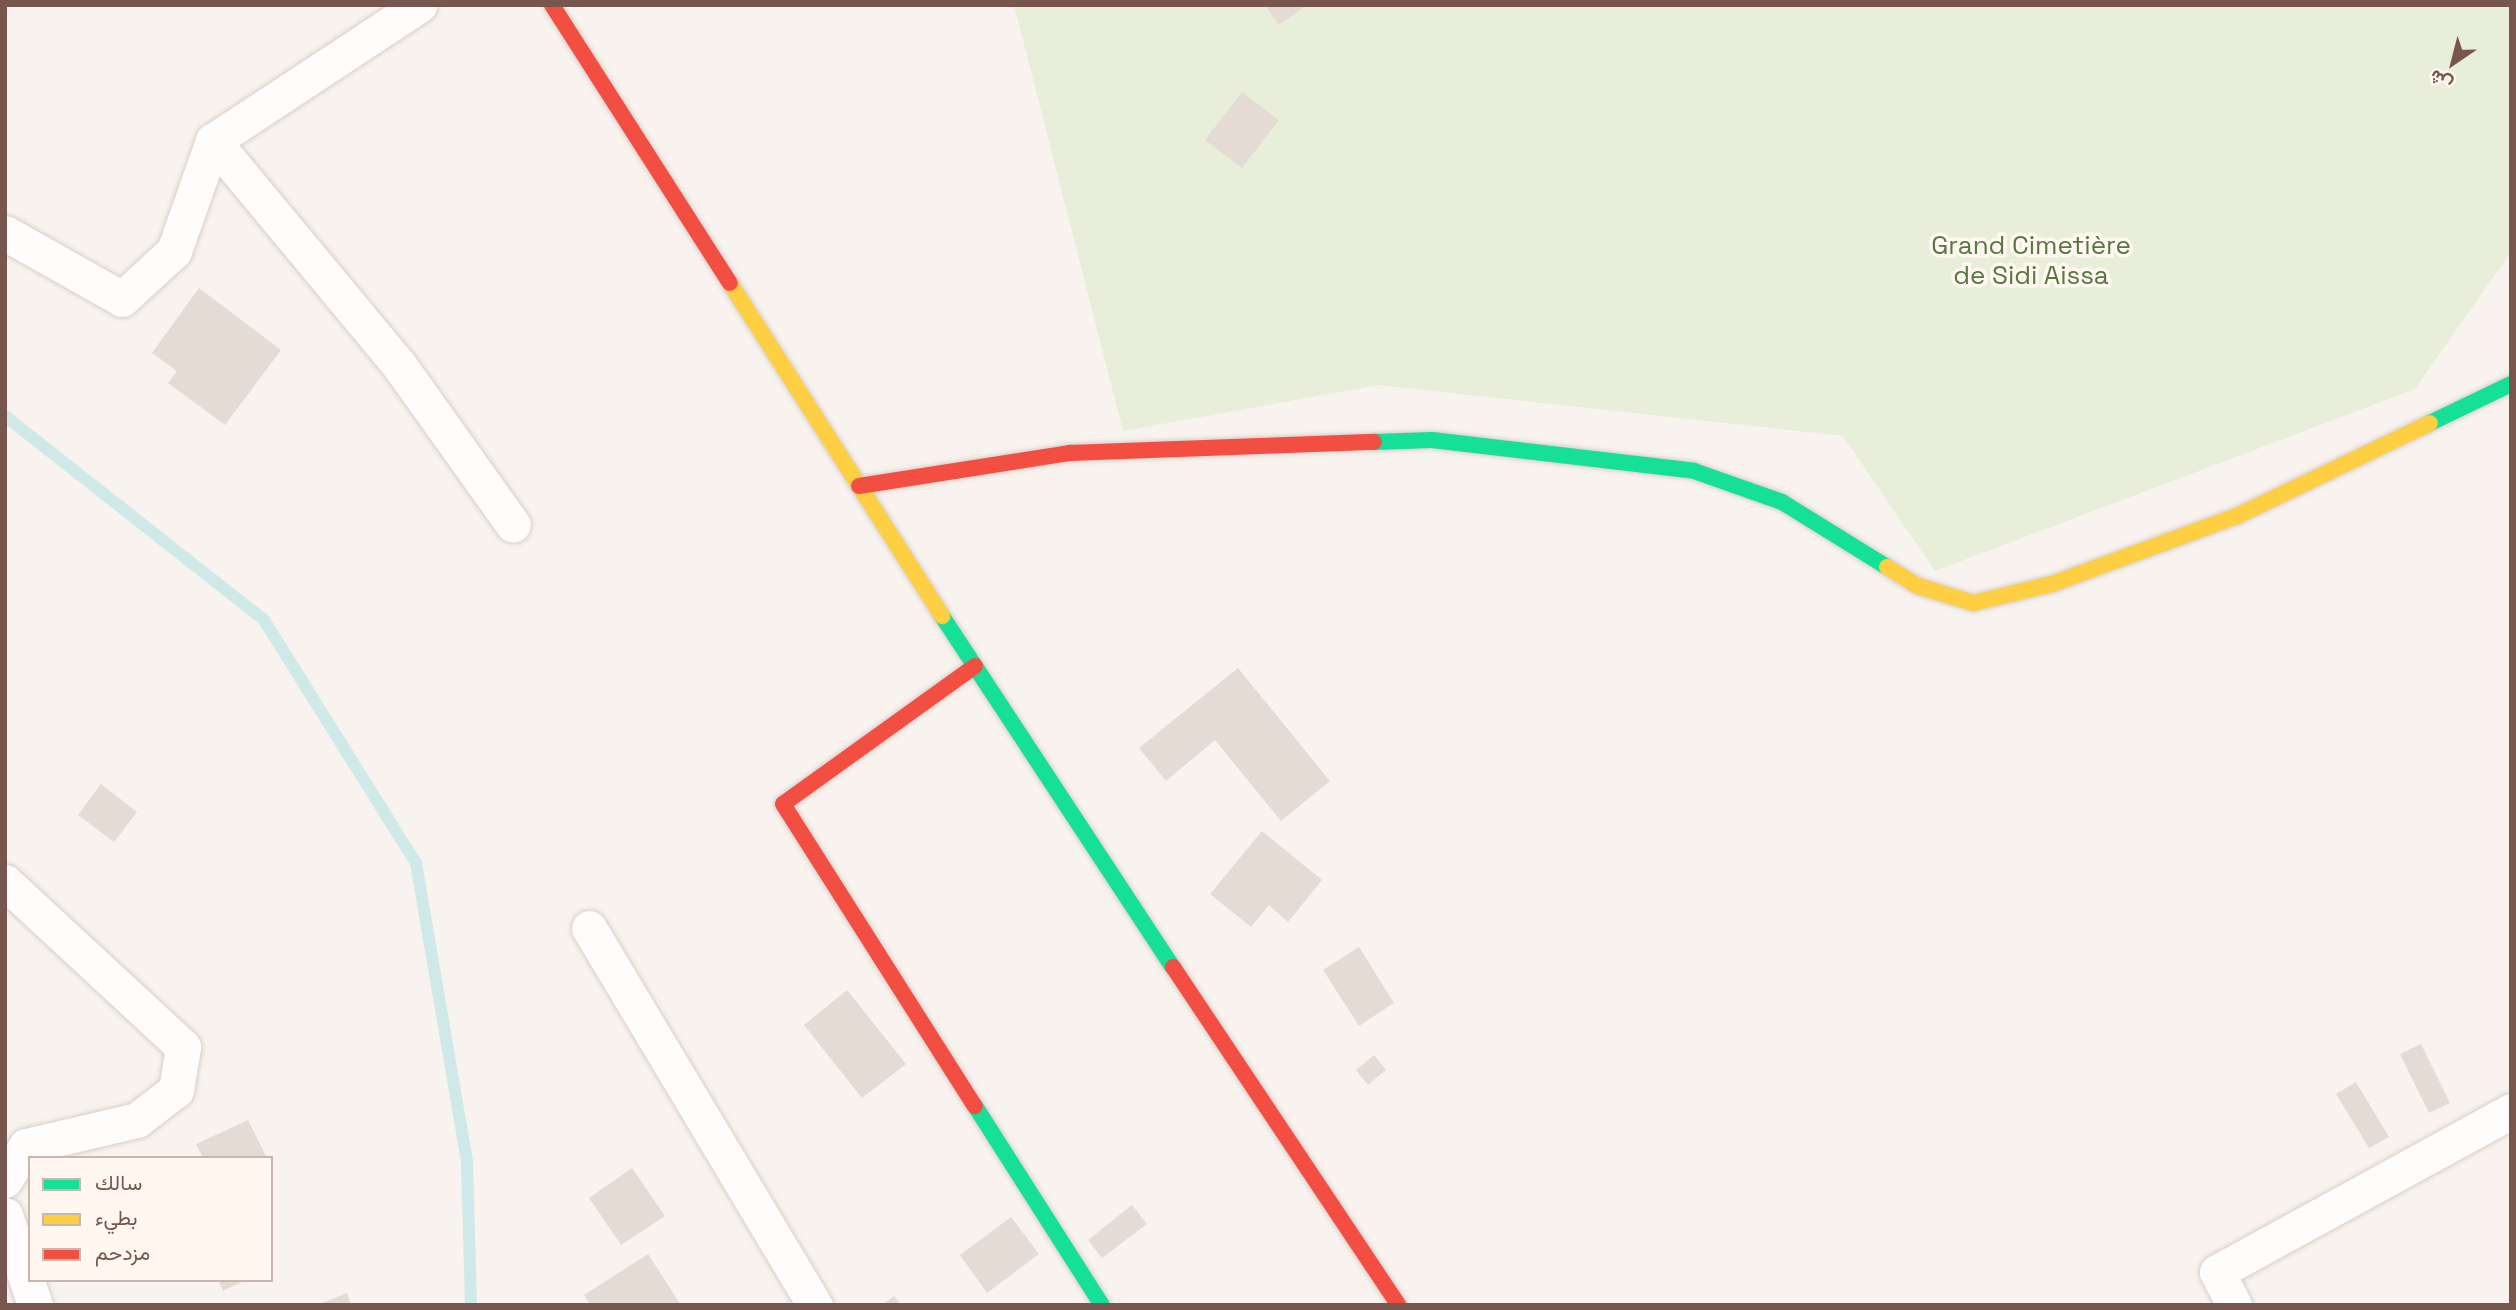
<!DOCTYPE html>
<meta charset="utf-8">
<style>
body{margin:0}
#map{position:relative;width:2516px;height:1310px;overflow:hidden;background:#f8f3ee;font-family:"Space Grotesk",Vazirmatn,sans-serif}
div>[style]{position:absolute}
.green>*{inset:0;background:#e8eed9}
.stream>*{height:12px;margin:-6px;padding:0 6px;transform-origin:6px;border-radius:6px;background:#cfe9e8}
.building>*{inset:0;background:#e5dbd5}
.roads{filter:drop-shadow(0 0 2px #d7ceca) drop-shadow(0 0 2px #d7ceca)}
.street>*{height:35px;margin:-17.5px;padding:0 17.5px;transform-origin:17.5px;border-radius:17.5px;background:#fefdfc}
.fast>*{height:16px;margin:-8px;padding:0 8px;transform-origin:8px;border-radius:8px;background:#16e098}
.slow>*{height:16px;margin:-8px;padding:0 8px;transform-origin:8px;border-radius:8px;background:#ffcf43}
.jam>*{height:16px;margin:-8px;padding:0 8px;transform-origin:8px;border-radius:8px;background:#f24e42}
span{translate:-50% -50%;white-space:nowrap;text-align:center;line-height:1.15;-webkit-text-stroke:7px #fff7f0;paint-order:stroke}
.park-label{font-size:26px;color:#587741}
.frame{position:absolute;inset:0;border:7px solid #77574d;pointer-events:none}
.legend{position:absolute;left:28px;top:1156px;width:245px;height:126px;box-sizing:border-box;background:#fff7f0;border:2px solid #c9b7af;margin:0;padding:9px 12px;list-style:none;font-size:21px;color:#77574d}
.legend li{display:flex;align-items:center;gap:14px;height:35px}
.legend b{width:35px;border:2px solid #c9b7af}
.north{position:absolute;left:2418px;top:28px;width:70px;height:70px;-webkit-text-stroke:5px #fff7f0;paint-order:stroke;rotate:215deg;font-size:19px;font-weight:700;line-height:28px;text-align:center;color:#77574d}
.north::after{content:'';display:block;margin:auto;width:24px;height:32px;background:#77574d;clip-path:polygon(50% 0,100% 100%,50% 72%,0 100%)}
</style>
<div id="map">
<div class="green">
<i style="clip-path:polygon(1014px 5px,2511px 5px,2511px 252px,2415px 389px,1935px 571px,1843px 436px,1379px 385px,1123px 431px)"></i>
</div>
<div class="stream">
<i style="left:5px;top:416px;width:330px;rotate:38.2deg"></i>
<i style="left:264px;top:620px;width:287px;rotate:58deg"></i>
<i style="left:416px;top:863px;width:303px;rotate:80.3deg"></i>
<i style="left:467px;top:1162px;width:143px;rotate:88.4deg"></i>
</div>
<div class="building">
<i style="clip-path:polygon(1265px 5px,1307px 5px,1279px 25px)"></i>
<i style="clip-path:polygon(1242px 92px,1279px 120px,1242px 168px,1205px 140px)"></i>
<i style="clip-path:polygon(199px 288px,281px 350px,225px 425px,168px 383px,177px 371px,152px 353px)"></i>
<i style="clip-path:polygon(1238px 668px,1330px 781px,1281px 821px,1215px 740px,1166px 781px,1139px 748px)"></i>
<i style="clip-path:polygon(101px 784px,137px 812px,114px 842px,78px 815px)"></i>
<i style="clip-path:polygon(1262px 831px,1322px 880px,1288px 922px,1269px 905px,1251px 927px,1210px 894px)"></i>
<i style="clip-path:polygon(1359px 947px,1394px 1003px,1359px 1026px,1323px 970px)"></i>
<i style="clip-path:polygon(847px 990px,906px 1064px,862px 1098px,804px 1025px)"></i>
<i style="clip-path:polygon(2421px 1044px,2450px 1103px,2429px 1113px,2400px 1054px)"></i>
<i style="clip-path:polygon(1374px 1055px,1386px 1070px,1368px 1085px,1356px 1070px)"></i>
<i style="clip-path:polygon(2356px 1082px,2389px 1137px,2369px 1148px,2336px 1094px)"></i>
<i style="clip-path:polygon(248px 1120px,267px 1158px,203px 1158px,196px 1144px)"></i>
<i style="clip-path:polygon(632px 1168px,665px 1216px,621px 1245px,589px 1198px)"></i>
<i style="clip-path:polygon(1132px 1205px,1147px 1224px,1102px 1258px,1088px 1240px)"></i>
<i style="clip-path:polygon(1011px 1217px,1039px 1254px,987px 1293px,960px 1255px)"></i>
<i style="clip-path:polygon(648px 1254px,681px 1305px,590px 1305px,584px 1295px)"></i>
<i style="clip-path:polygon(218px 1280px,246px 1280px,223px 1291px)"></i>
<i style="clip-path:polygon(347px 1293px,351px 1305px,317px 1305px)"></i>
<i style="clip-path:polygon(894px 1296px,901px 1305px,882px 1305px)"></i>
</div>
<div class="roads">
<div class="street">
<i style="left:213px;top:141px;width:291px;rotate:50.3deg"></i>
<i style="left:399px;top:365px;width:196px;rotate:54.5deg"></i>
<i style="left:5px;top:233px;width:134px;rotate:29.4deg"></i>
<i style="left:122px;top:299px;width:71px;rotate:-42.7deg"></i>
<i style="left:174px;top:251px;width:117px;rotate:-70.5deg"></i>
<i style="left:213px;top:141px;width:247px;rotate:-33.4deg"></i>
<i style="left:5px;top:882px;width:243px;rotate:42.8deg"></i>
<i style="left:183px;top:1047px;width:44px;rotate:99.2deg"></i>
<i style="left:176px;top:1090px;width:49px;rotate:142.4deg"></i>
<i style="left:137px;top:1120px;width:114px;rotate:166.8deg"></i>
<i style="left:26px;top:1146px;width:40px;rotate:122deg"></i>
<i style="left:589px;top:928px;width:440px;rotate:59.1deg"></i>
<i style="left:5px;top:1215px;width:95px;rotate:71.6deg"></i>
<i style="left:2234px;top:1305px;width:37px;rotate:-117deg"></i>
<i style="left:2217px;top:1272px;width:335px;rotate:-28.7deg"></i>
</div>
<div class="fast">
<i style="left:2430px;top:423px;width:90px;rotate:-25.7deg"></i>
<i style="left:1374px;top:442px;width:58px;rotate:-2deg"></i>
<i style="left:1432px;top:440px;width:264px;rotate:6.7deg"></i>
<i style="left:1694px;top:471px;width:93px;rotate:19.4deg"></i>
<i style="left:1782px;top:502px;width:123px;rotate:31.8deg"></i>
<i style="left:942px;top:616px;width:420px;rotate:56.7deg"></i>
<i style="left:975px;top:1106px;width:236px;rotate:57.5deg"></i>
</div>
<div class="slow">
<i style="left:730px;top:283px;width:395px;rotate:57.5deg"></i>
<i style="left:1887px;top:567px;width:36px;rotate:32deg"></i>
<i style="left:1918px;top:586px;width:58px;rotate:17.2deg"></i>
<i style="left:1973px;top:603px;width:81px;rotate:-13.5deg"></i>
<i style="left:2052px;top:584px;width:197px;rotate:-20.2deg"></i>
<i style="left:2237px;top:516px;width:214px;rotate:-25.7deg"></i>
</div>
<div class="jam">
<i style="left:552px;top:5px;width:330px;rotate:57.4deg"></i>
<i style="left:859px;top:486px;width:214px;rotate:-8.9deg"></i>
<i style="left:1070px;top:453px;width:304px;rotate:-2.1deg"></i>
<i style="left:975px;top:666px;width:236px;rotate:144.3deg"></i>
<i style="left:783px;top:804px;width:358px;rotate:57.6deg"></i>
<i style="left:1173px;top:967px;width:406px;rotate:56.3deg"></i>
</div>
</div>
<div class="park-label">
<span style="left:2031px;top:261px">Grand Cimetière<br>de Sidi Aissa</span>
</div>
<div class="frame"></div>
<ul class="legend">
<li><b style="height:9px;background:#16e098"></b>سالك</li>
<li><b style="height:9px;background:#ffcf43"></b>بطيء</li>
<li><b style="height:9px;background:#f24e42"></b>مزدحم</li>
</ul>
<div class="north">ش</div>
</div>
